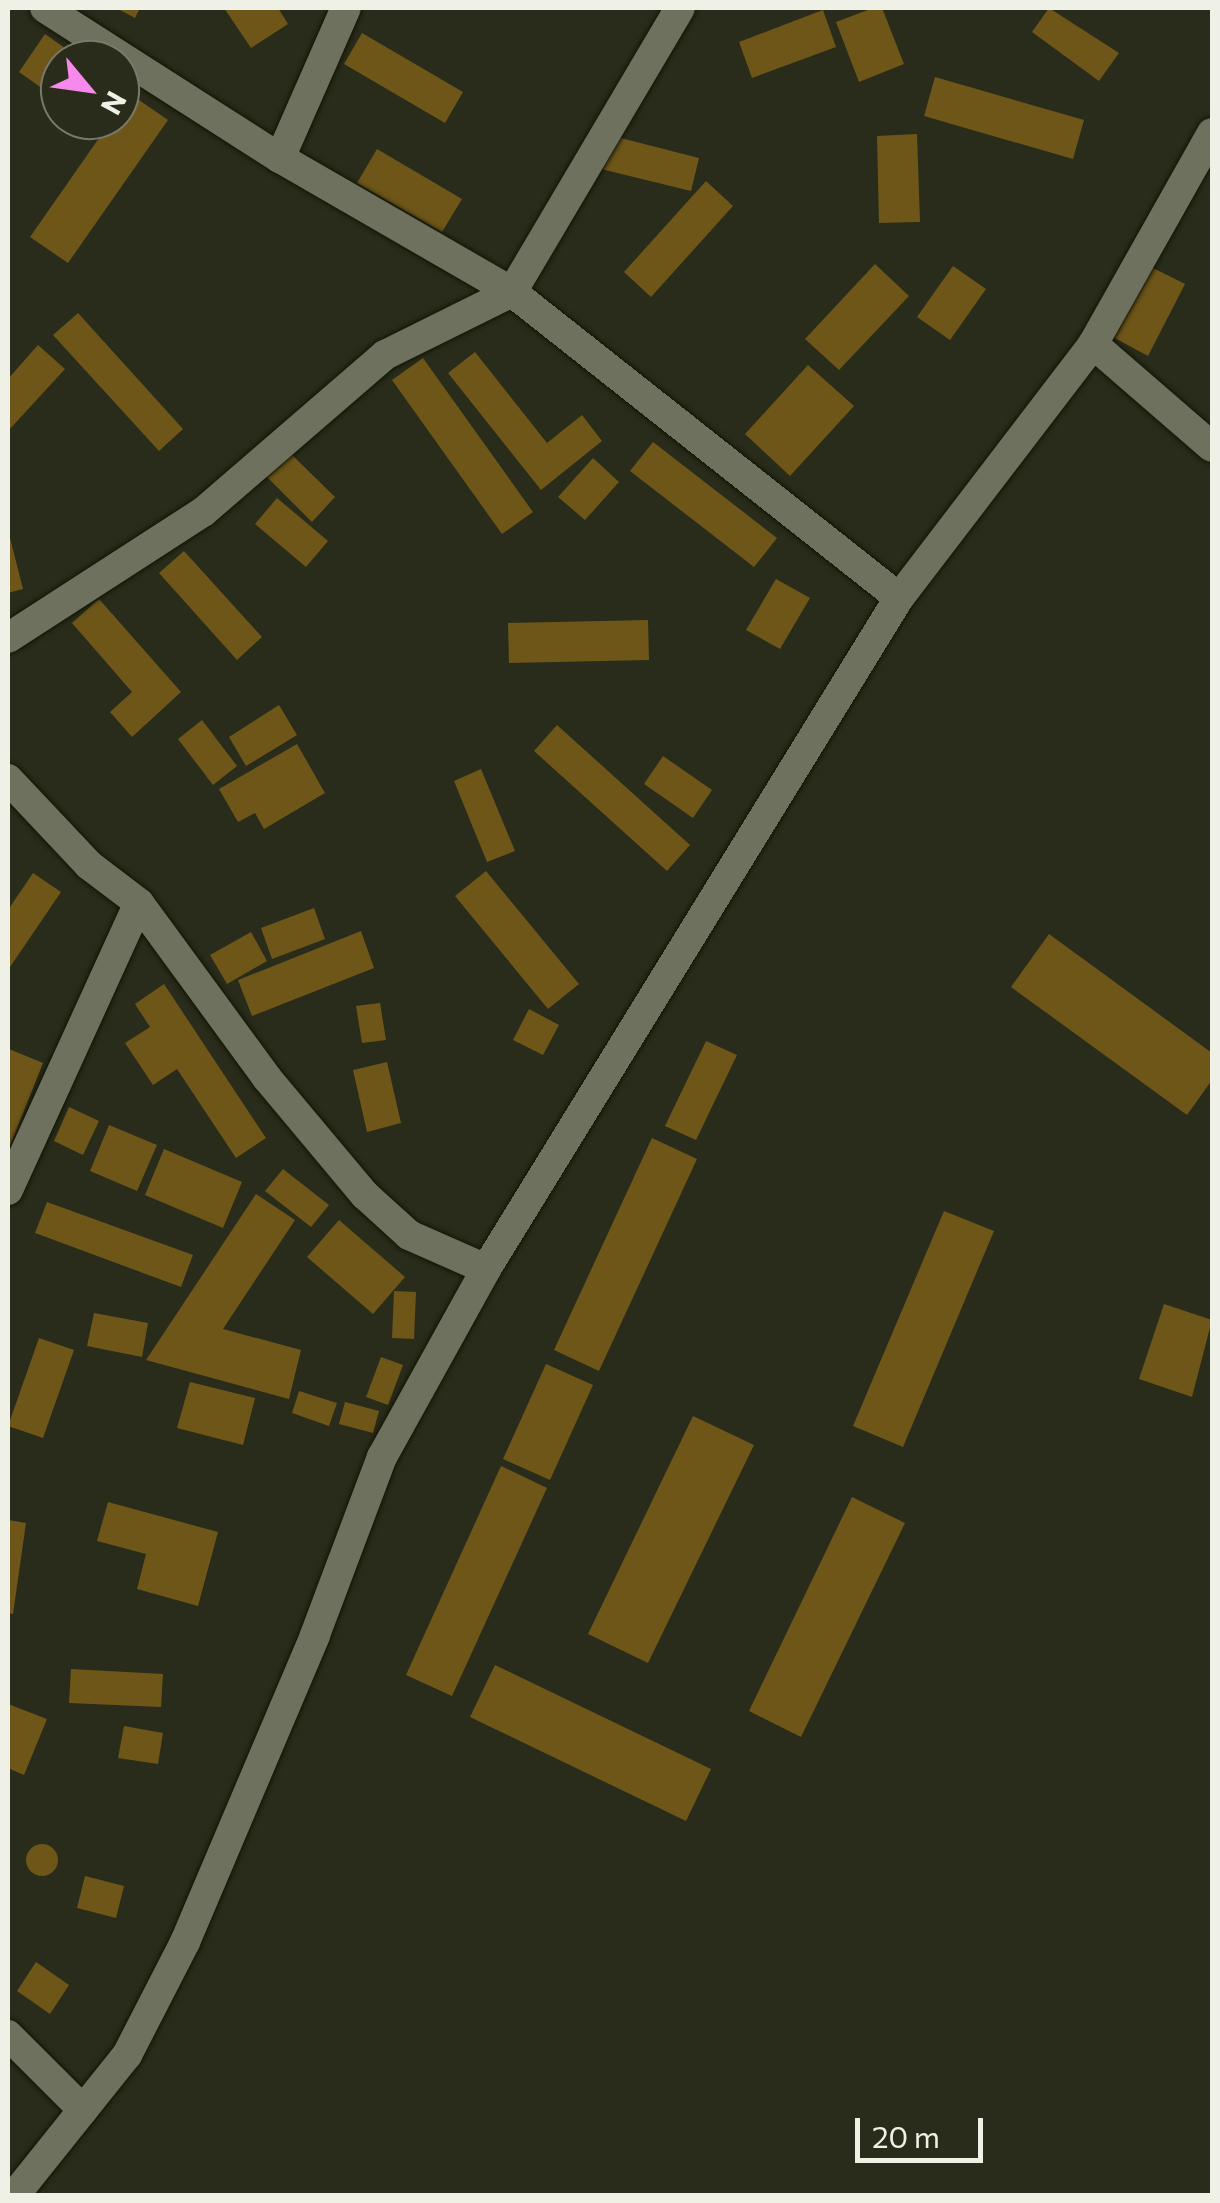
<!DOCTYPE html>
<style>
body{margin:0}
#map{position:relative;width:1220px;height:2203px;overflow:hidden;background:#292c1a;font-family:Commissioner,sans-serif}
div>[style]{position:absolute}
.building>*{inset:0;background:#6e5619}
.round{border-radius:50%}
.roads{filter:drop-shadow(0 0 2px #121405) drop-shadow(0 0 2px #121405)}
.minor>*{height:30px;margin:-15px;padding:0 15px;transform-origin:15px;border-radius:15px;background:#6e715d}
span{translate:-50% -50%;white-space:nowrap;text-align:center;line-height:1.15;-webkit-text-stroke:9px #292c1a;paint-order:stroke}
.frame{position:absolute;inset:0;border:10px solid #eff1e6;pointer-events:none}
.north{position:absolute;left:40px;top:40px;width:100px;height:100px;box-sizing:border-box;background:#292c1a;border:2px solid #787b6c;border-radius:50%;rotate:119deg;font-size:28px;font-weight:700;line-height:40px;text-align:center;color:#eff1e6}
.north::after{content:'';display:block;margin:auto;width:35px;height:45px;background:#f788ec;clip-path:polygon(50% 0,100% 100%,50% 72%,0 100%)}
.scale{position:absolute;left:855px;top:2118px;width:128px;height:45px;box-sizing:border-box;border:5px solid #eff1e6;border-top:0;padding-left:12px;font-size:30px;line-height:35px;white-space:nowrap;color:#eff1e6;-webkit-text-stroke:8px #292c1a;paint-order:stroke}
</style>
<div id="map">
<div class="building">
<i style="clip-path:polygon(116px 8px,140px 8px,135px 18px)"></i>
<i style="clip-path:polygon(224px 8px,278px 8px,288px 24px,251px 48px)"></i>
<i style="clip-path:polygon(873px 8px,882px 8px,904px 64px,859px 82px,836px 22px)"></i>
<i style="clip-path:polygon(1049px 8px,1119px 53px,1099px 81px,1032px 32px)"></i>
<i style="clip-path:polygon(823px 10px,836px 47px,752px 78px,739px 42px)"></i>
<i style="clip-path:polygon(362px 33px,463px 92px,445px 123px,344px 64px)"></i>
<i style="clip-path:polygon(45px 34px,82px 60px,60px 60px,60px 101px,19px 72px)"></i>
<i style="clip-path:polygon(935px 77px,1084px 120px,1073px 159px,924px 116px)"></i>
<i style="clip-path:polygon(120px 87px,168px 120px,68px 263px,30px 237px,104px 131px,88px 120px,120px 120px)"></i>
<i style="clip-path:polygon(917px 134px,920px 222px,879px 223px,877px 136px)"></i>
<i style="clip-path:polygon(609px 135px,699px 158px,691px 191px,601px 169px)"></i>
<i style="clip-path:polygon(377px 149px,462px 199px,442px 232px,357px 183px)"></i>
<i style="clip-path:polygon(706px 181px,733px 206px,651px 297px,624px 272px)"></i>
<i style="clip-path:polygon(875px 264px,909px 296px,839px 370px,805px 339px)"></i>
<i style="clip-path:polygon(1147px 265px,1185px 284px,1148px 356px,1111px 336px)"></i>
<i style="clip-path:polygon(953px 266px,986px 289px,950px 340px,917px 317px)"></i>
<i style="clip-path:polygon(78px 313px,183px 429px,159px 451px,53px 335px)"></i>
<i style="clip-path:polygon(38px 345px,65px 369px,8px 431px,8px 379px)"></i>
<i style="clip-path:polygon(475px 352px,547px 443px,582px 415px,602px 441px,541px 490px,448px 373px)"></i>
<i style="clip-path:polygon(423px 358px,533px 512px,502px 534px,392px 380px)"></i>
<i style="clip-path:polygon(808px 365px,854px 406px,790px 476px,745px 434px)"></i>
<i style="clip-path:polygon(653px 442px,777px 538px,754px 567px,630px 471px)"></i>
<i style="clip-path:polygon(289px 452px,335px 497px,312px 522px,266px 476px)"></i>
<i style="clip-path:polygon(593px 458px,619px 482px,585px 520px,558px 497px)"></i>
<i style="clip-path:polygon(277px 498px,328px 541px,306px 567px,255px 524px)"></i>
<i style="clip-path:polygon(8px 530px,23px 589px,8px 593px)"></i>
<i style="clip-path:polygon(184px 551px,262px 637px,237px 660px,159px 573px)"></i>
<i style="clip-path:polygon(776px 579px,810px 598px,780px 649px,746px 630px)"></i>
<i style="clip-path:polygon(99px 599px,181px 692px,132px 737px,110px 712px,132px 692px,72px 623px)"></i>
<i style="clip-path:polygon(648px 620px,649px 660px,509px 663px,508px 623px)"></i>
<i style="clip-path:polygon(279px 705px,297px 735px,246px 766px,229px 737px)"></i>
<i style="clip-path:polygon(202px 720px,237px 766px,213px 785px,178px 739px)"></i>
<i style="clip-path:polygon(557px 725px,690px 845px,667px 871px,534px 751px)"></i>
<i style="clip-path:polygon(297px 744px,325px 793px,264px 829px,255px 813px,238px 822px,219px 789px)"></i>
<i style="clip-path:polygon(663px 756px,712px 790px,693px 818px,644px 784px)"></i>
<i style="clip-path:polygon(481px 769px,515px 851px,487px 862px,454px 781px)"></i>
<i style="clip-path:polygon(486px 871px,579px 984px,548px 1009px,455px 896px)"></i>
<i style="clip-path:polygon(33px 873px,61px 892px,8px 970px,8px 910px)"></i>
<i style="clip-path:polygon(314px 908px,325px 939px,272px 959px,261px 928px)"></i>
<i style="clip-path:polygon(361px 931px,374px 968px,252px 1016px,238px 980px)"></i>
<i style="clip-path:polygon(251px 932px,267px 961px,227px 984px,210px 955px)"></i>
<i style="clip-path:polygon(1049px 934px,1212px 1053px,1212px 1080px,1187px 1115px,1011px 987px)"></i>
<i style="clip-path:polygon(164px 984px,266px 1138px,236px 1158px,177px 1069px,153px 1085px,125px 1043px,150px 1027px,135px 1004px)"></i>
<i style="clip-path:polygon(380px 1003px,386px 1040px,362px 1043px,356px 1006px)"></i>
<i style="clip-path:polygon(529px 1009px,559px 1025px,543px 1055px,513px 1040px)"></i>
<i style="clip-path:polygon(706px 1041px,737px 1055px,696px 1140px,665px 1126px)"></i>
<i style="clip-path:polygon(9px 1049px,43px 1063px,8px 1151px,8px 1054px)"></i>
<i style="clip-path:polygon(387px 1062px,401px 1123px,367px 1132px,353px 1070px)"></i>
<i style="clip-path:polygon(69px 1107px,99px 1121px,83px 1155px,54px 1141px)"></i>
<i style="clip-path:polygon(109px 1125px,157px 1145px,137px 1191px,90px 1171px)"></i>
<i style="clip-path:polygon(652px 1138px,697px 1159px,599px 1371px,554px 1350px)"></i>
<i style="clip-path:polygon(164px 1149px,242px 1182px,223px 1228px,145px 1195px)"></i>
<i style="clip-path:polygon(283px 1169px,329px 1205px,311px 1227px,265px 1191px)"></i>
<i style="clip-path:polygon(256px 1194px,295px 1220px,223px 1329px,301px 1350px,289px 1399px,146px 1360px)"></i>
<i style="clip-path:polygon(47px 1202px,193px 1255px,181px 1287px,35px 1233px)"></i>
<i style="clip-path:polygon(944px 1211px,994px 1231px,903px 1447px,853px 1426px)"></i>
<i style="clip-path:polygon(339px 1220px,405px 1277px,373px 1314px,307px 1257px)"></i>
<i style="clip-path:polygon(394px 1291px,416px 1292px,414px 1339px,392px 1338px)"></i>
<i style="clip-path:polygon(1164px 1304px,1212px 1320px,1192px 1397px,1139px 1379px)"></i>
<i style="clip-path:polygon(94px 1313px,148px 1323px,142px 1357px,87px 1346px)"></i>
<i style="clip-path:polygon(39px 1338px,74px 1350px,43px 1438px,8px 1426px)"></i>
<i style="clip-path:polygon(381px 1357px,403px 1365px,388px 1405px,366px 1397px)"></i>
<i style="clip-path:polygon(546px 1364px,593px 1385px,550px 1480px,503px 1459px)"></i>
<i style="clip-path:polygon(190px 1382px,255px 1398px,243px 1445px,177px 1428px)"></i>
<i style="clip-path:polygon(299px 1391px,337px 1403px,329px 1426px,292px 1413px)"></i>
<i style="clip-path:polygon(345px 1402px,379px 1411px,373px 1433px,339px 1424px)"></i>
<i style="clip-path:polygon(693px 1416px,754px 1445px,648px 1663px,588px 1634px)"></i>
<i style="clip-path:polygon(501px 1466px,547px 1488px,452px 1696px,406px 1675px)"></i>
<i style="clip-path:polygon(852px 1497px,905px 1523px,801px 1737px,749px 1711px)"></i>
<i style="clip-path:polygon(108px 1502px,218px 1532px,198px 1606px,137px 1589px,146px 1554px,97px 1541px)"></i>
<i style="clip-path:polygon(8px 1520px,26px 1523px,13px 1614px,8px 1613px)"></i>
<i style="clip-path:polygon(495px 1665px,711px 1769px,686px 1821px,470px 1717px)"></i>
<i style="clip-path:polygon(71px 1669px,163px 1674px,161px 1707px,69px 1703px)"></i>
<i style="clip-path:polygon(8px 1704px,47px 1719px,24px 1775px,8px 1768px)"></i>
<i style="clip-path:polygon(124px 1726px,163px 1733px,158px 1764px,118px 1758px)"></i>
<i class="round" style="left:26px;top:1844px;width:32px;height:32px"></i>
<i style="clip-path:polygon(85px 1876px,124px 1886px,116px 1918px,77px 1908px)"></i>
<i style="clip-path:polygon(36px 1962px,69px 1985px,50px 2014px,17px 1991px)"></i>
</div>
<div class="roads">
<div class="minor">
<i style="left:45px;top:8px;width:279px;rotate:32.6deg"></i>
<i style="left:280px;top:158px;width:268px;rotate:30deg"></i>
<i style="left:512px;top:292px;width:493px;rotate:38.3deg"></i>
<i style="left:280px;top:158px;width:164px;rotate:-66.3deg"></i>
<i style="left:1093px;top:344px;width:157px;rotate:40.9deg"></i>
<i style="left:8px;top:638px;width:232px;rotate:-32.9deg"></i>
<i style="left:203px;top:512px;width:240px;rotate:-40.8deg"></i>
<i style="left:385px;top:355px;width:142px;rotate:-26.4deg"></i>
<i style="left:512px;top:292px;width:330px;rotate:-59.4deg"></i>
<i style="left:8px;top:779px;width:118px;rotate:46.7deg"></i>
<i style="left:89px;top:865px;width:63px;rotate:37.2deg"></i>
<i style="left:139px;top:903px;width:217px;rotate:53.8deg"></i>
<i style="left:267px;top:1078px;width:153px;rotate:50.1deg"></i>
<i style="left:365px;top:1195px;width:59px;rotate:42.3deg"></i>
<i style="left:409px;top:1235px;width:84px;rotate:23.8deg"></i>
<i style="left:8px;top:1190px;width:315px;rotate:-65.5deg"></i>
<i style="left:8px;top:2035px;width:106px;rotate:45deg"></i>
<i style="left:14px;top:2196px;width:181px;rotate:-51.3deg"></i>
<i style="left:127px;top:2055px;width:127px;rotate:-62.8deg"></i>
<i style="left:185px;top:1942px;width:333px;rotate:-67deg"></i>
<i style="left:315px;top:1635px;width:190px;rotate:-69.4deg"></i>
<i style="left:382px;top:1457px;width:215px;rotate:-61deg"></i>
<i style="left:486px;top:1269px;width:788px;rotate:-58.39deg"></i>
<i style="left:899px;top:598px;width:320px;rotate:-52.6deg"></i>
<i style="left:1093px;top:344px;width:242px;rotate:-60.6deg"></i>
</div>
</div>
<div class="frame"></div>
<div class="north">N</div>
<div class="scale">20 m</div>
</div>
